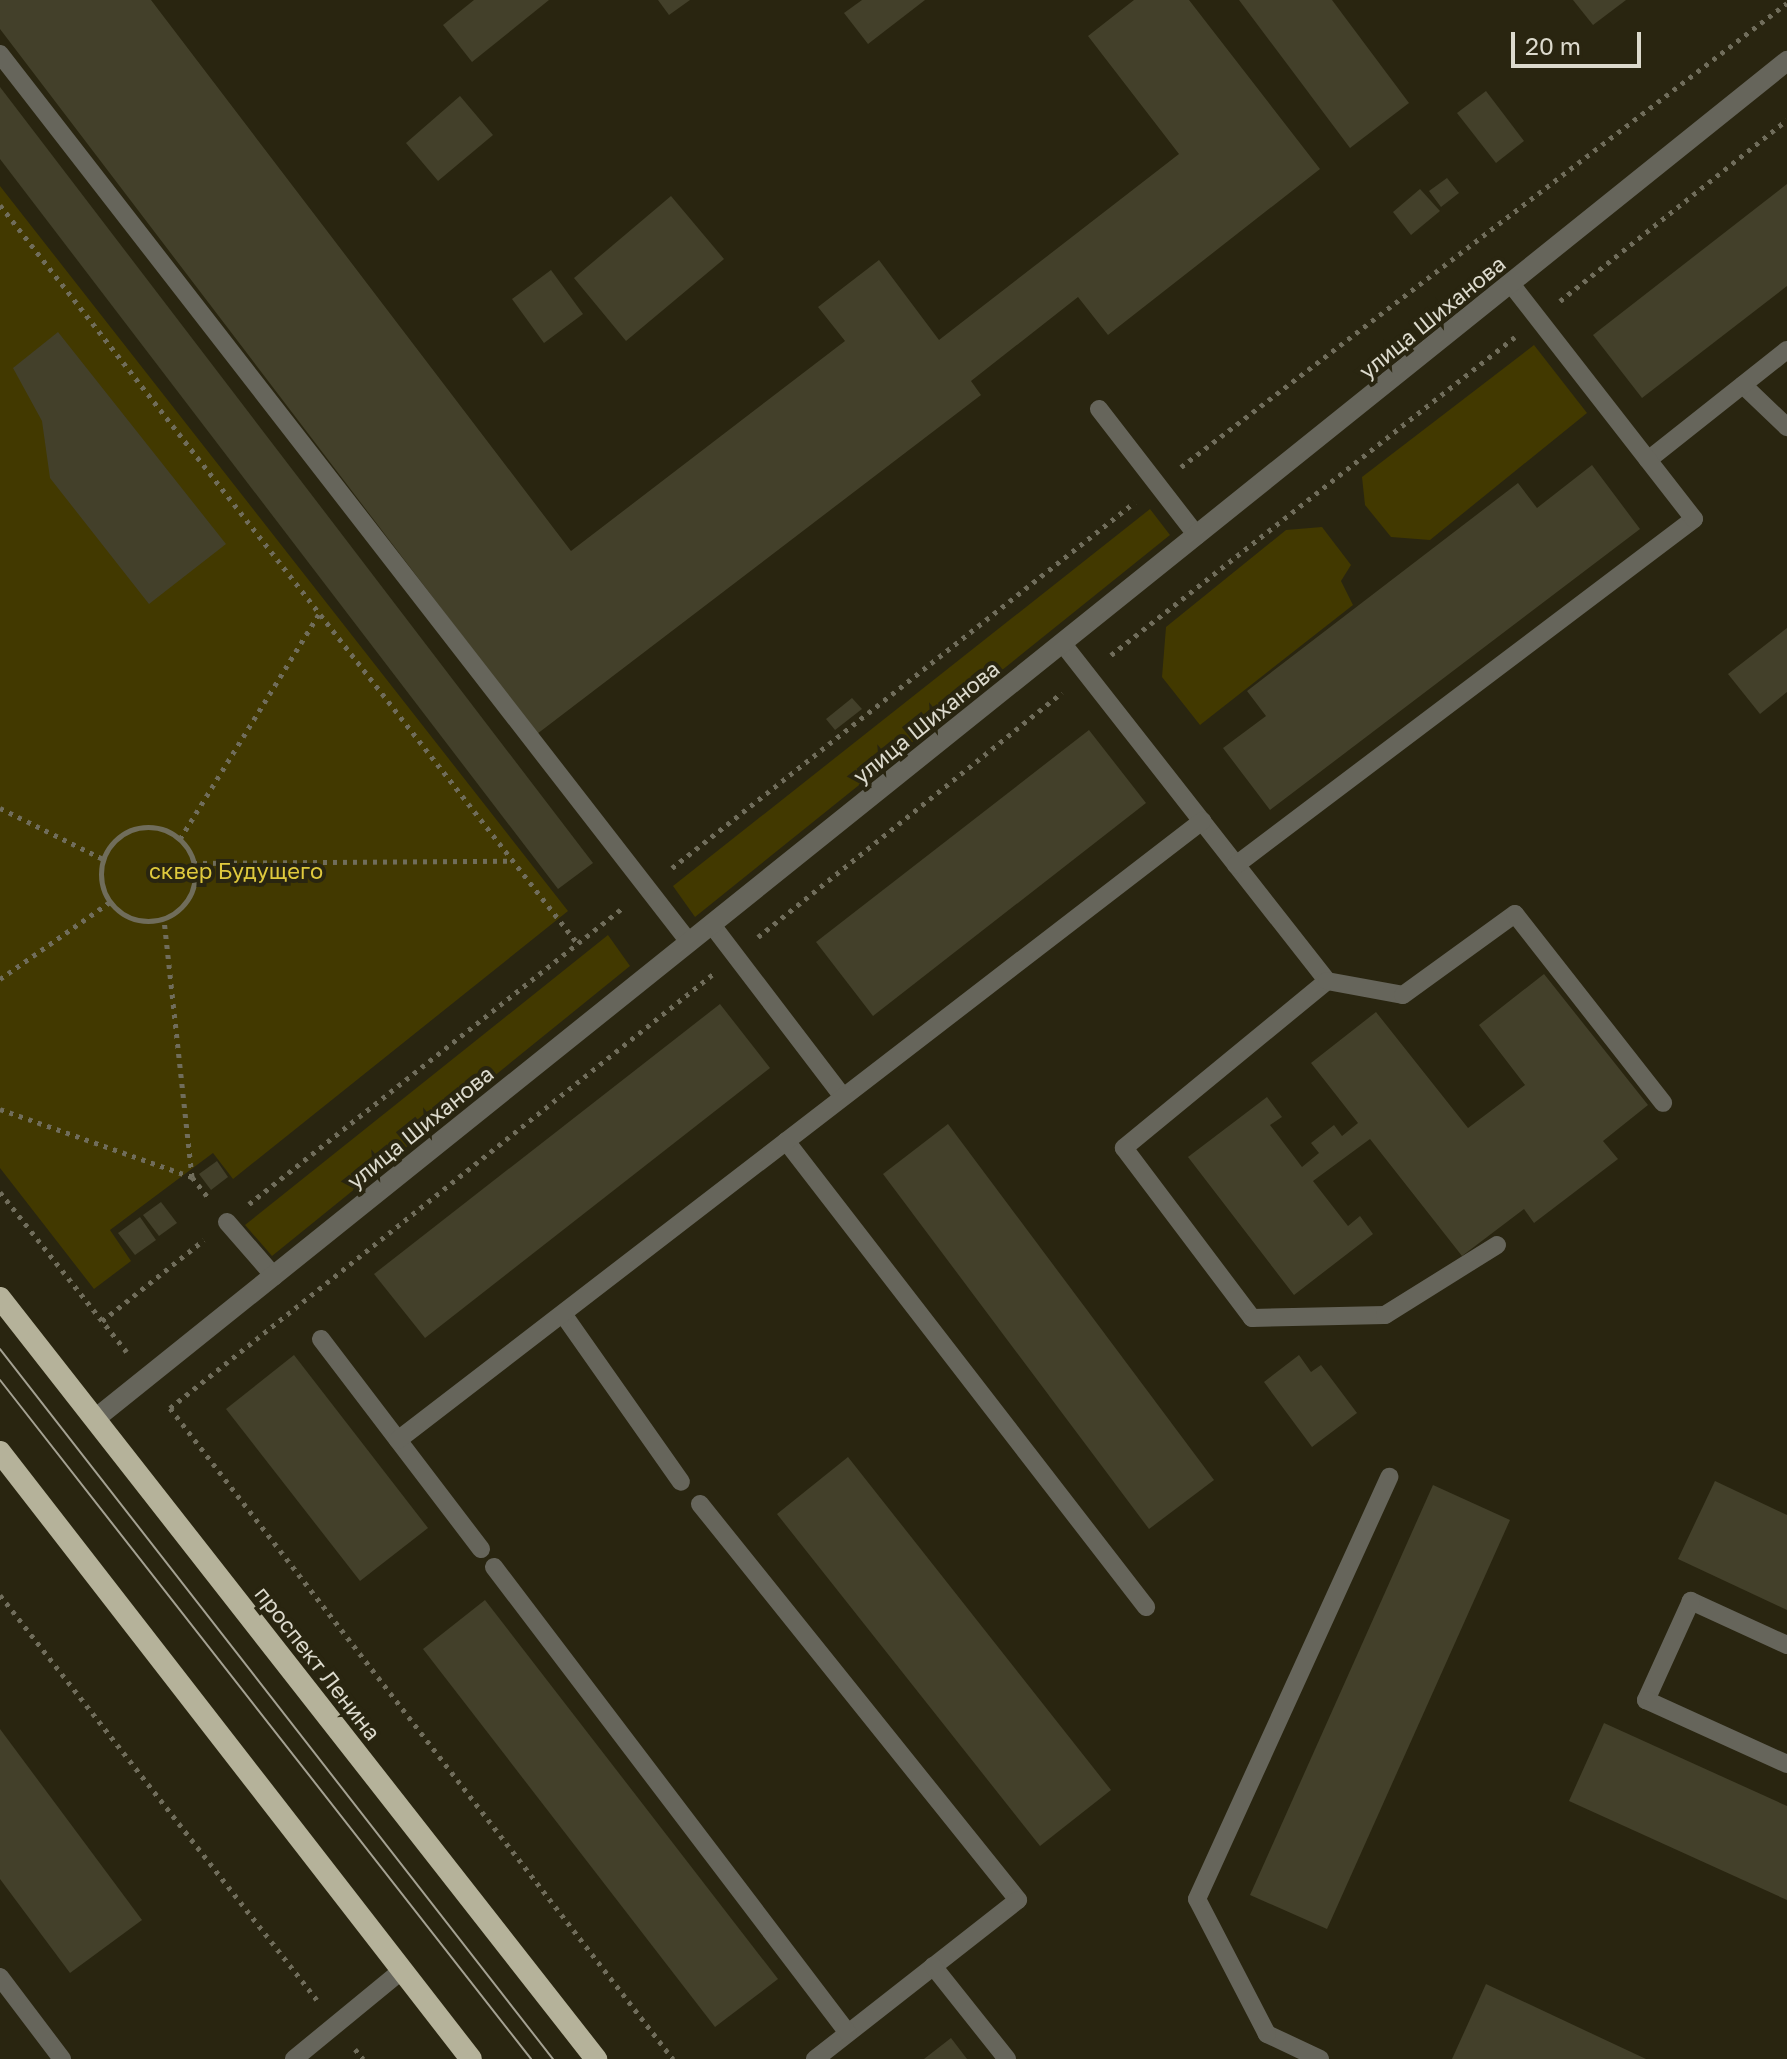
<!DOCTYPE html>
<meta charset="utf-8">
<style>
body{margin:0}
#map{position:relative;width:1787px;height:2059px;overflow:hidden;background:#292510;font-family:"Golos Text",sans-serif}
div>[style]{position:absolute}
.green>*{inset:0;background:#423900}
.building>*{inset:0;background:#43402a}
.path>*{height:5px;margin-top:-2.5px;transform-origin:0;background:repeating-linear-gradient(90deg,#706d5b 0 4px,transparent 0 10px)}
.path>.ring{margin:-2.5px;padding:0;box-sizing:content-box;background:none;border:5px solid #706d5b;border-radius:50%}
.service>*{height:18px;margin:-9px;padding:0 9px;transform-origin:9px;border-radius:9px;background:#66655b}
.minor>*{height:20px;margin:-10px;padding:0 10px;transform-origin:10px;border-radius:10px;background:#66655b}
.trunk>*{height:22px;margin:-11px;padding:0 11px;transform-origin:11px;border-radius:11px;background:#b5b29a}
.tram>*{height:2px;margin:-1px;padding:0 1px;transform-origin:1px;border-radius:1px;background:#a4a192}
span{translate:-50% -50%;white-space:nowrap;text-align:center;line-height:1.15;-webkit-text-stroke:8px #292510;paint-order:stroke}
.street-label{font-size:22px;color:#dcdacd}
.park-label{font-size:22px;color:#dfc93d}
.scale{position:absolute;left:1511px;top:32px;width:130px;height:36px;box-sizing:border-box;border:4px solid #dcdacd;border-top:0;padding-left:10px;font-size:24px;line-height:28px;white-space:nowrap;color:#dcdacd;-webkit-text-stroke:6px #292510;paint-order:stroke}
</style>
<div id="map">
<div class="green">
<i style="clip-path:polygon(0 186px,568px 911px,233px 1179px,213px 1153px,110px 1230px,131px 1261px,94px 1289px,0 1168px)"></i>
<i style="clip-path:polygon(1534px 345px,1587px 413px,1430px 540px,1391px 537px,1365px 505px,1362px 477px)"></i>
<i style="clip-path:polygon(1150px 509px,1170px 535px,695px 917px,673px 886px)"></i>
<i style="clip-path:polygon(1322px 527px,1351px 565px,1341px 581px,1353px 605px,1200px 725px,1162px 677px,1166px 627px,1286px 530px)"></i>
<i style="clip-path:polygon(608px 935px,630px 966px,272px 1256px,245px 1225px)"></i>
</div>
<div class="building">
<i style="clip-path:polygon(0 0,151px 0,571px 551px,845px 341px,818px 307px,879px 260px,939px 340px,1179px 154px,1088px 36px,1134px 0,1189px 0,1320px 169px,1108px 335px,1078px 297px,971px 381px,981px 395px,537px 734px,0 29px)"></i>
<i style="clip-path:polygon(474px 0,549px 0,472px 62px,443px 25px)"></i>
<i style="clip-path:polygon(658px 0,690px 0,669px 15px)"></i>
<i style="clip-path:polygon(862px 0,925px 0,868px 44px,844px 13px)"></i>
<i style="clip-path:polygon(1239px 0,1332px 0,1409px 103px,1350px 148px)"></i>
<i style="clip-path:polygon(1573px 0,1626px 0,1593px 25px)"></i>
<i style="clip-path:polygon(0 87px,593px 863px,558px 889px,0 159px)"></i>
<i style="clip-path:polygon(1486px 91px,1524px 141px,1496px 163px,1457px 113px)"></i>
<i style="clip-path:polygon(460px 96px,493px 135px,438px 181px,406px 143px)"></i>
<i style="clip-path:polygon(1447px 178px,1459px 193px,1441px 207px,1429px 191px)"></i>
<i style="clip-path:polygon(1787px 184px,1787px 286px,1642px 398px,1593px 335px)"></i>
<i style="clip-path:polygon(1420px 189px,1440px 211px,1411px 235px,1393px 212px)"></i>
<i style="clip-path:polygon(671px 196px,724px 259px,626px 341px,574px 278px)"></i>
<i style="clip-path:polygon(551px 270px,583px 314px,544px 343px,512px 299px)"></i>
<i style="clip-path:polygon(58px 332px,226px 544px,149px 604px,50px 478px,42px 421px,13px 368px)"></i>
<i style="clip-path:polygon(1592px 465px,1640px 529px,1270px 810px,1223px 748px,1266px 716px,1247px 691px,1518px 483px,1537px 508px)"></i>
<i style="clip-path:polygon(1787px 628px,1787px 692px,1760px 714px,1728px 674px)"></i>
<i style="clip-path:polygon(852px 698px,862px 709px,835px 730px,826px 719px)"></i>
<i style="clip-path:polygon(1089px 730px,1146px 803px,873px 1016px,816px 942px)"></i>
<i style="clip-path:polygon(1544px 974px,1648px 1105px,1603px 1141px,1618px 1159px,1534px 1223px,1524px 1209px,1462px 1256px,1370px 1139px,1313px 1181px,1348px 1226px,1360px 1216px,1373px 1234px,1294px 1295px,1188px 1157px,1267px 1097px,1282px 1117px,1270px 1125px,1302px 1167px,1319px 1153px,1311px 1143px,1334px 1125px,1342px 1136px,1358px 1123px,1311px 1063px,1376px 1012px,1468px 1128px,1525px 1085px,1479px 1025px)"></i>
<i style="clip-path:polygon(720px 1004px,770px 1068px,425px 1338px,374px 1274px)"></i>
<i style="clip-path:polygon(948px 1124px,1214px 1480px,1149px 1529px,883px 1174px)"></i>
<i style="clip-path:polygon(217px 1161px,228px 1177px,211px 1190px,199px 1174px)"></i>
<i style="clip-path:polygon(161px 1202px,177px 1223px,159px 1236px,143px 1215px)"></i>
<i style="clip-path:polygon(140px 1217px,156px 1240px,135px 1255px,118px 1233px)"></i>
<i style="clip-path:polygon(294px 1355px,428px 1528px,360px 1581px,226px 1409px)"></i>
<i style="clip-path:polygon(1299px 1355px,1311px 1372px,1321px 1365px,1357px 1413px,1312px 1447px,1264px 1382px)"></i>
<i style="clip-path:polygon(848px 1457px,1111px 1790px,1040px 1846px,777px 1514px)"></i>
<i style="clip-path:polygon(1715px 1481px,1787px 1515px,1787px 1610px,1678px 1559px)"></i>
<i style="clip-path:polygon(1433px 1485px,1510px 1520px,1327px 1929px,1250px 1895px)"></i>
<i style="clip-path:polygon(485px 1600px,778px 1979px,715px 2027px,423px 1649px)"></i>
<i style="clip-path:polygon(1604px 1723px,1787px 1806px,1787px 1900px,1569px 1801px)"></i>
<i style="clip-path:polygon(0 1729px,142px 1920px,70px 1973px,0 1879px)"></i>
<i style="clip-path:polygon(1486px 1984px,1646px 2059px,1452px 2059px)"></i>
<i style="clip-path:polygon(951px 2038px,967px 2059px,924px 2059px)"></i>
</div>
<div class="path">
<i style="left:0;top:205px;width:938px;rotate:51.97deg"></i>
<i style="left:1560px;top:301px;width:290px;rotate:-38.6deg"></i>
<i style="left:1181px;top:467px;width:763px;rotate:-37.44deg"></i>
<i style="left:1111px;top:655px;width:514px;rotate:-38.21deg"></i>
<i style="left:0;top:808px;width:115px;rotate:26.3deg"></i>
<i class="ring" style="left:101px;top:827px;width:89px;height:89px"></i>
<i style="left:180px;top:839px;width:264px;rotate:-58.3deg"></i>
<i style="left:193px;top:863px;width:318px;rotate:-0.4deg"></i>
<i style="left:672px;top:868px;width:590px;rotate:-38.33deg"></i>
<i style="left:758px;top:937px;width:390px;rotate:-38.8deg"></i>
<i style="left:0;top:979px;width:134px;rotate:-35deg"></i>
<i style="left:0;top:1109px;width:204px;rotate:19.5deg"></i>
<i style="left:192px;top:1177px;width:260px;rotate:-96.2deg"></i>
<i style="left:192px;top:1177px;width:28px;rotate:52deg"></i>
<i style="left:0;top:1192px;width:204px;rotate:51.6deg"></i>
<i style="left:249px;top:1204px;width:478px;rotate:-38.4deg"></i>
<i style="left:102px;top:1321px;width:130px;rotate:-38.5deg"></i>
<i style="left:170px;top:1408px;width:695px;rotate:-38.63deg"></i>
<i style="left:170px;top:1408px;width:823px;rotate:52.31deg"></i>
<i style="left:0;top:1595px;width:514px;rotate:51.95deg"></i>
<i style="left:355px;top:2049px;width:13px;rotate:51deg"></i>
</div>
<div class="service">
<i style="left:0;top:54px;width:1124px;rotate:52.19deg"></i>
<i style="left:1743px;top:385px;width:61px;rotate:43.7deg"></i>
<i style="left:1099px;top:409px;width:160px;rotate:52.3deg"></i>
<i style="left:1648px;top:460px;width:177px;rotate:-38.4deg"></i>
<i style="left:1063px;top:644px;width:428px;rotate:51.9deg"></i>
<i style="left:1327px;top:981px;width:263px;rotate:140.6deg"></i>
<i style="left:1124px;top:1148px;width:213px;rotate:53deg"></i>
<i style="left:1252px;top:1318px;width:133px;rotate:-1.3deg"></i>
<i style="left:1385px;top:1315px;width:132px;rotate:-32deg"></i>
<i style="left:1236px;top:865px;width:574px;rotate:-37.07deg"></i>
<i style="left:1694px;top:519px;width:298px;rotate:-127.9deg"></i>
<i style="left:712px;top:925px;width:216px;rotate:52.7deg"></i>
<i style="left:1327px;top:981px;width:77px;rotate:10.4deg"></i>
<i style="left:1403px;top:995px;width:138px;rotate:-35.9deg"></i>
<i style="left:1515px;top:914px;width:240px;rotate:51.9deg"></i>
<i style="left:786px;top:1141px;width:589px;rotate:52.31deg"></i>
<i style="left:227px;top:1222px;width:72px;rotate:49deg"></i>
<i style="left:563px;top:1314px;width:205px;rotate:54.9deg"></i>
<i style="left:321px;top:1339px;width:264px;rotate:52.7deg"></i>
<i style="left:398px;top:1440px;width:1015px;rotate:-37.59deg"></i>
<i style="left:700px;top:1504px;width:508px;rotate:51.23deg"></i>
<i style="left:1018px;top:1900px;width:258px;rotate:141.9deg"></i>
<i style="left:494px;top:1567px;width:585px;rotate:52.78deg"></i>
<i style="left:1787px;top:1645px;width:106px;rotate:-155.4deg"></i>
<i style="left:1691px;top:1601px;width:109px;rotate:114.4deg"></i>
<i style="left:1646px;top:1700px;width:155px;rotate:24.4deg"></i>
<i style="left:933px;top:1966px;width:119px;rotate:51.5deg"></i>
<i style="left:0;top:1977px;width:103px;rotate:52.9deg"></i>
<i style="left:294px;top:2059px;width:139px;rotate:-39.4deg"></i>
<i style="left:1320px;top:2059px;width:59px;rotate:-154.7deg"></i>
<i style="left:1267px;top:2034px;width:152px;rotate:-117.4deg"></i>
<i style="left:1197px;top:1899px;width:464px;rotate:-65.5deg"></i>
</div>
<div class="minor">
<i style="left:95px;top:1419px;width:2170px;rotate:-38.75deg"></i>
</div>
<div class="trunk">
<i style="left:0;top:1298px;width:967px;rotate:51.93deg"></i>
<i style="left:0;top:1452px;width:768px;rotate:52.19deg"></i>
</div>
<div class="tram">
<i style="left:0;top:1349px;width:900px;rotate:52.09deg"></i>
<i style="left:0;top:1380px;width:862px;rotate:51.97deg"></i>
</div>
<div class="street-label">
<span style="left:1432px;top:317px;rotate:-39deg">улица Шиханова</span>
<span style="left:926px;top:722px;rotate:-39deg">улица Шиханова</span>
<span style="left:420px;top:1127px;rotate:-39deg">улица Шиханова</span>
<span style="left:318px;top:1663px;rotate:52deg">проспект Ленина</span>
</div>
<div class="park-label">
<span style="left:236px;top:871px">сквер Будущего</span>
</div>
<div class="scale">20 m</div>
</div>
